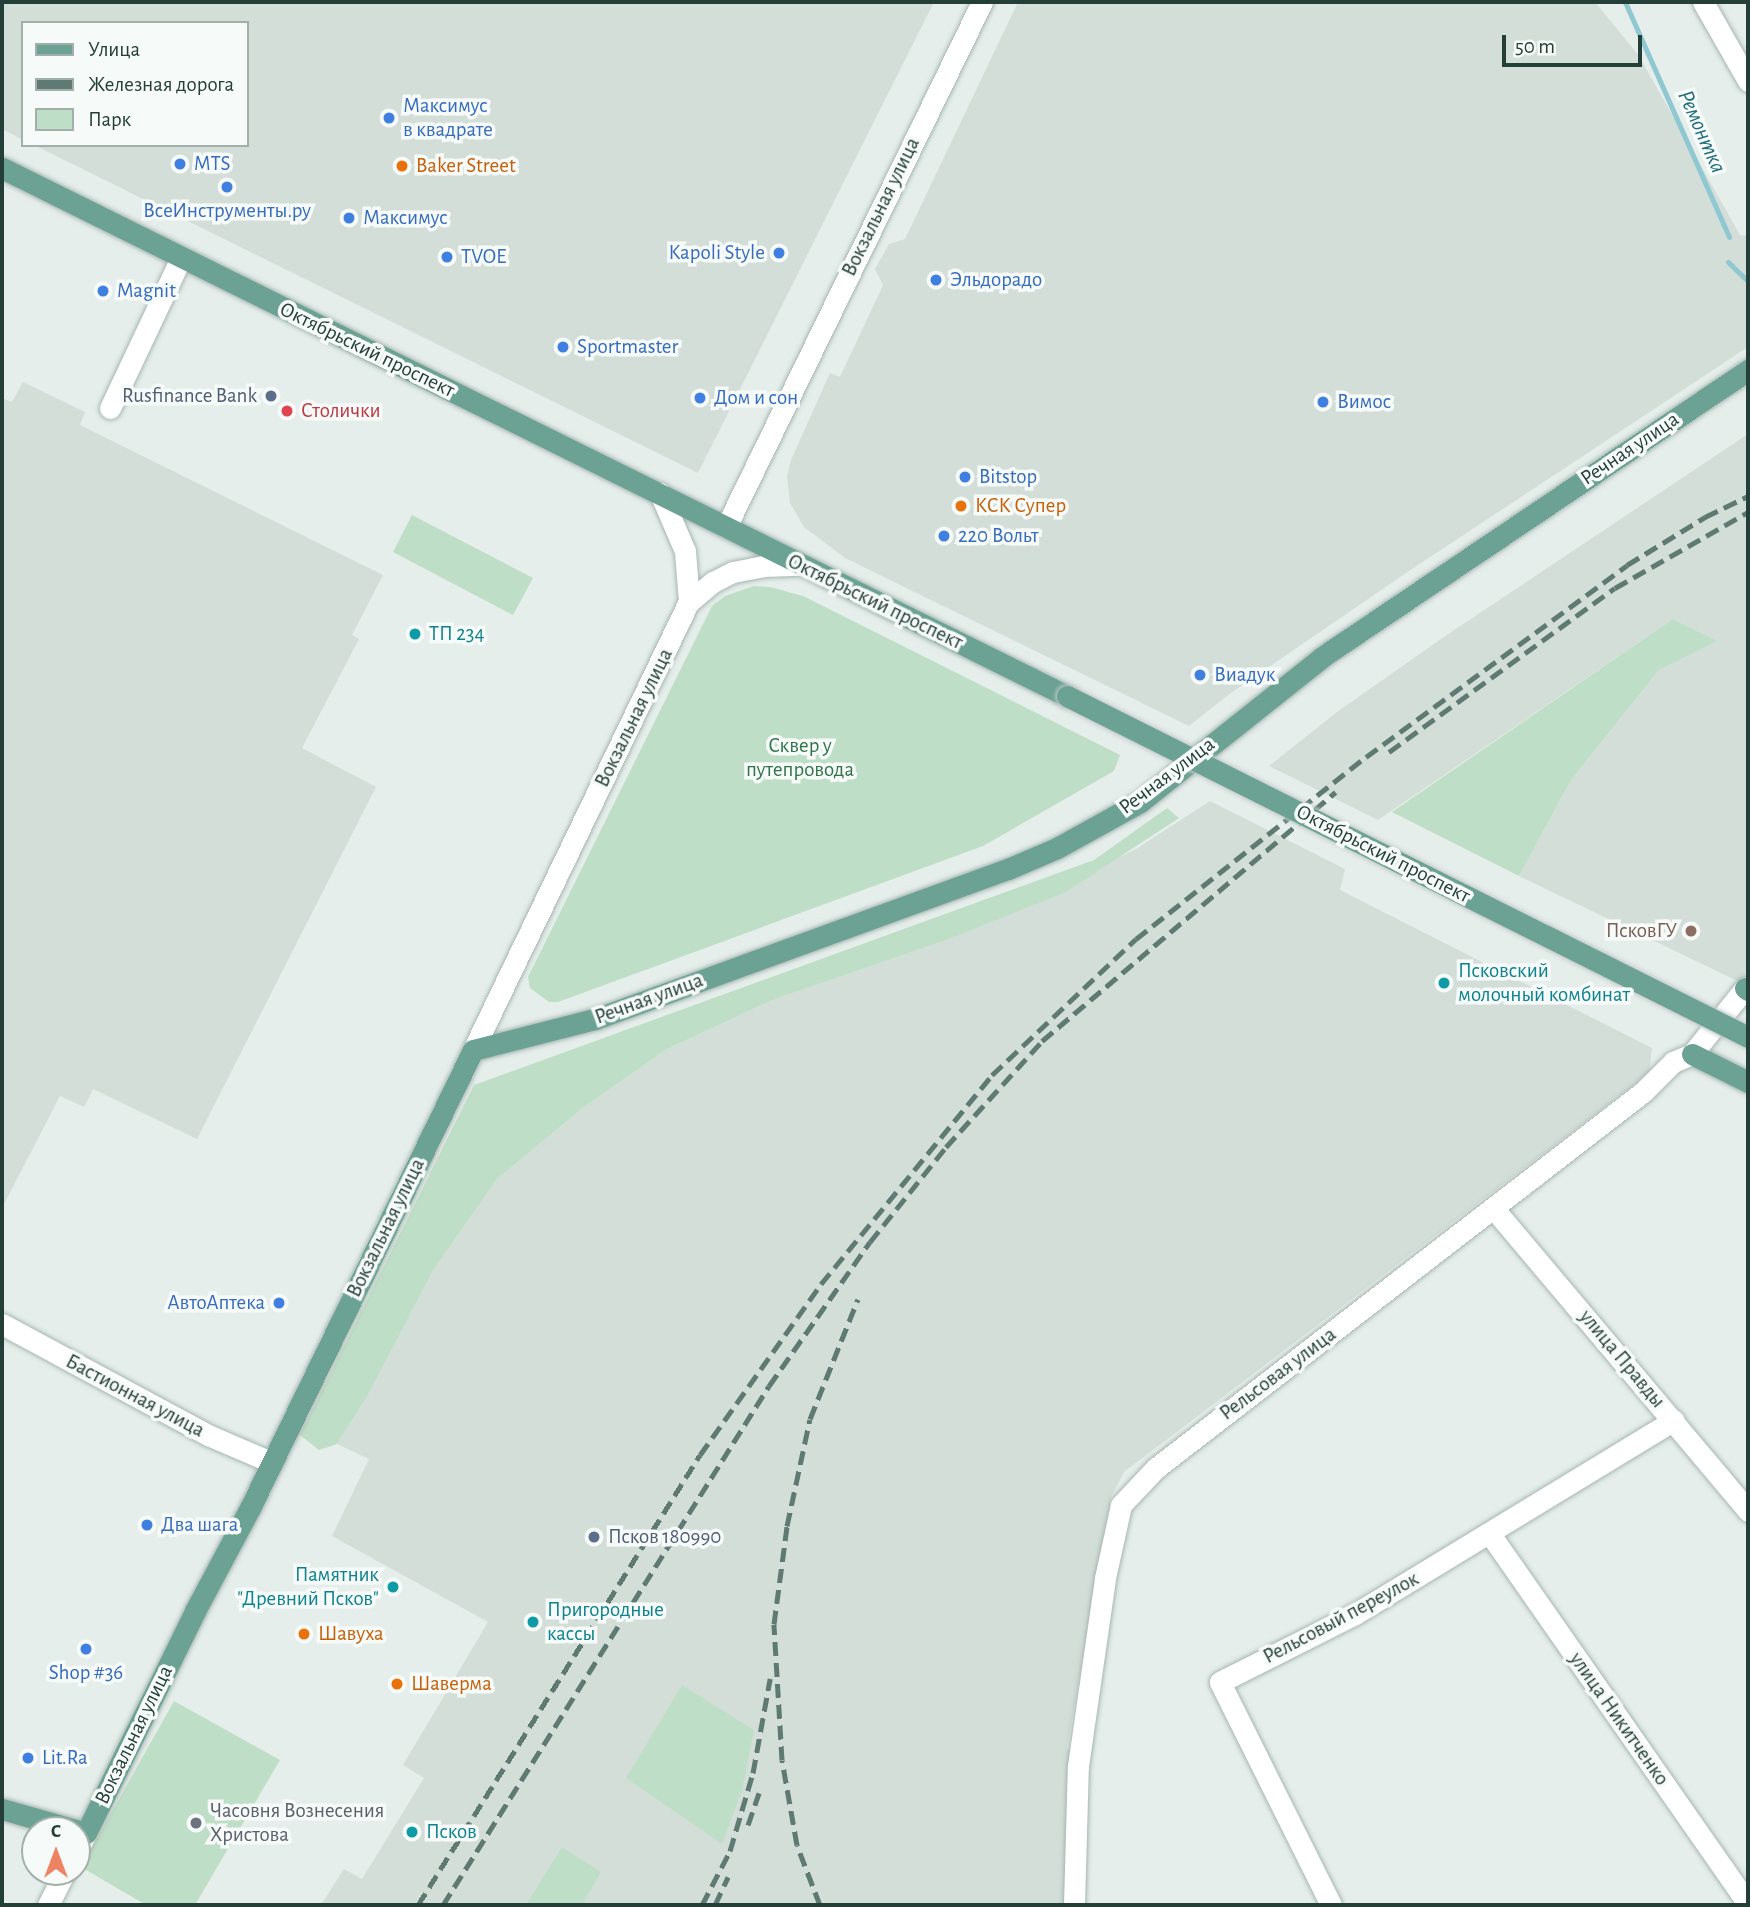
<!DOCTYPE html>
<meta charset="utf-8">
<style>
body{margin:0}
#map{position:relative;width:1750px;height:1907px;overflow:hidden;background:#e5eeea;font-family:"Alegreya Sans",sans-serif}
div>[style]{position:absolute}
.built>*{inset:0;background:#d3ded9}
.green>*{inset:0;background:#bfdec7}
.stream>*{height:5px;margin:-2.5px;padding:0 2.5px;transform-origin:2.5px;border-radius:2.5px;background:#8fc8d0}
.roads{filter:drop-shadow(0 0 2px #a7b6b1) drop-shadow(0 0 2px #a7b6b1)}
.minor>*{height:21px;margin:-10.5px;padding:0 10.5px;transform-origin:10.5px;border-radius:10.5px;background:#fff}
.secondary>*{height:21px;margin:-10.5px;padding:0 10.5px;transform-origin:10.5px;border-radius:10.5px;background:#fff}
.primary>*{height:21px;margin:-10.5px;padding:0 10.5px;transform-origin:10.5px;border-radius:10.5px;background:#6ba293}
.rail>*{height:5px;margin-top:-2.5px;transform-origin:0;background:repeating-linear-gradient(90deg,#5f7a73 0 14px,transparent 0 21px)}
.bridges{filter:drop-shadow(0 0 2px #c2c9c7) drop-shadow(0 0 2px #c2c9c7)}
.primary-bridge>*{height:21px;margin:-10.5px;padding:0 10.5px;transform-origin:10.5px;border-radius:10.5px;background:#6ba293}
.dots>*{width:19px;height:19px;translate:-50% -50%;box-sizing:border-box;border:4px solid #f6faf8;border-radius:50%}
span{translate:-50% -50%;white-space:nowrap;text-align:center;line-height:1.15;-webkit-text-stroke:7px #f6faf8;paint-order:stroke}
.shop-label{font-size:21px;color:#366cbe}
.left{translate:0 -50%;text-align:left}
.right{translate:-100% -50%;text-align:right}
.food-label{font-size:21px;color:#c56008}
.street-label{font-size:21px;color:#243f38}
.service-label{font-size:21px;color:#4e5e75}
.health-label{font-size:21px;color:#be3a42}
.culture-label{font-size:21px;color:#0d838f}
.park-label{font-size:21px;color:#307549}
.education-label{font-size:21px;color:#785e54}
.worship-label{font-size:21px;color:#5b616d}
.water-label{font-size:23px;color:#206d7a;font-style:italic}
.frame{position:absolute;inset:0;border:4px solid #243f38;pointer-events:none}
.legend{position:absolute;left:21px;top:21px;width:228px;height:126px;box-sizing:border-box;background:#f6faf8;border:2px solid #a2afab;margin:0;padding:9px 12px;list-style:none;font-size:21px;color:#243f38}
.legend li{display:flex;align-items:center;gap:14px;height:35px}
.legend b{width:35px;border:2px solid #a2afab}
.north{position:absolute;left:21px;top:1816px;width:70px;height:70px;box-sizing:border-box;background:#f6faf8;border:2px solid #a2afab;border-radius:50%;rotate:0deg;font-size:19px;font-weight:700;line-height:28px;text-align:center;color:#243f38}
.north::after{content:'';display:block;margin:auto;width:24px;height:32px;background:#ed8363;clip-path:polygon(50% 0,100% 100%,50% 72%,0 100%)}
.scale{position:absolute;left:1502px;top:35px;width:140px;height:32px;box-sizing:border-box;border:4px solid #243f38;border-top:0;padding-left:9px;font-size:21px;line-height:24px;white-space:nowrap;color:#243f38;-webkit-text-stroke:5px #f6faf8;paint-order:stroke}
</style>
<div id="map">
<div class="built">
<i style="clip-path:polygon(2px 2px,934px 2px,698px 473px,34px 145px,247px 145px,247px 23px,23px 23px,23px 140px,2px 129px)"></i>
<i style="clip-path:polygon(1018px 2px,1595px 2px,1639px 56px,1740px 235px,1748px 236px,1748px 347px,1409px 571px,1228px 695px,1189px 726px,845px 558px,804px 527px,790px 503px,787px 476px,791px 460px,830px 373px,840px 377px,883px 285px,875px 269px,889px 244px,905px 239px)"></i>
<i style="clip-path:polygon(23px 382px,85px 412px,80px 425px,383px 575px,352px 635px,359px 639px,302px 748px,376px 787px,197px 1139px,93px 1089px,84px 1107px,60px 1096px,2px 1208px,2px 398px,12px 402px)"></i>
<i style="clip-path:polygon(1748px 434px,1748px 986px,1519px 876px,1571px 780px,1659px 670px,1716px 641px,1673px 619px,1378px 820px,1269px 766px,1337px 712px,1441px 639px)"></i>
<i style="clip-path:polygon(1210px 801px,1345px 869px,1340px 890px,1652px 1048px,1649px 1073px,1124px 1472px,1111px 1497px,1067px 1748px,1086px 1756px,1083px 1905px,321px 1905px,344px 1869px,362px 1879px,424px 1778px,403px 1765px,488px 1622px,332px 1536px,369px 1459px,337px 1444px,368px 1395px,434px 1269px,497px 1179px,584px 1107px,667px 1049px,775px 999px,941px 942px,1136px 849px)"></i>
</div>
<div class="green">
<i style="clip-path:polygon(412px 515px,533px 578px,513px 615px,393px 552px)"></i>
<i style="clip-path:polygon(754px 586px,770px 587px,803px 596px,1120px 755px,1114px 771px,983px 846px,558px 1002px,549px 1002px,530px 988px,528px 977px,712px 606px,725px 596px)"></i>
<i style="clip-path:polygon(1673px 619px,1717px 641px,1659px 670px,1571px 780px,1519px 876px,1392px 812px)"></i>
<i style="clip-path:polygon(1167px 808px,1179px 818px,1066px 892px,941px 942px,775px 999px,667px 1049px,584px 1107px,497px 1179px,434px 1269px,368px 1395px,337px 1444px,319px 1450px,300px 1435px,474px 1085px,1094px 860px)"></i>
<i style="clip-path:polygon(682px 1685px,754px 1730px,742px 1790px,722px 1844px,626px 1778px)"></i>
<i style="clip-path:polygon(174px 1701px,280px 1760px,195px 1905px,146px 1905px,81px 1867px)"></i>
<i style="clip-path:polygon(562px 1847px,601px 1872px,582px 1905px,526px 1905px)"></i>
</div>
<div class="stream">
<i style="left:1625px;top:2px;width:257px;rotate:66.1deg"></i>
<i style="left:1728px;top:262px;width:28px;rotate:44deg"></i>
</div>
<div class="roads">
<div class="minor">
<i style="left:1703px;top:2px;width:91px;rotate:60.3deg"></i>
<i style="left:110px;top:408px;width:166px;rotate:-64.7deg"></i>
<i style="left:1494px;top:1209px;width:395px;rotate:49.9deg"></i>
<i style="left:2px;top:1324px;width:234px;rotate:28.3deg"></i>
<i style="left:208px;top:1435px;width:69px;rotate:23.2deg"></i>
<i style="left:1490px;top:1534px;width:451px;rotate:55.1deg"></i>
<i style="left:1074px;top:1905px;width:139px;rotate:-88.4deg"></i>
<i style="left:1078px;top:1766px;width:190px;rotate:-81.8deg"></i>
<i style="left:1105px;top:1578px;width:75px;rotate:-77.6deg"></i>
<i style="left:1121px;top:1505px;width:51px;rotate:-46.6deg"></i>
<i style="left:1156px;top:1468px;width:615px;rotate:-37.67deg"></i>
<i style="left:1643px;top:1092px;width:42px;rotate:-45deg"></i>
<i style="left:1673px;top:1062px;width:21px;rotate:-23deg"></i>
<i style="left:1692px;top:1054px;width:85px;rotate:-51.2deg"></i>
<i style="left:1331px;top:1905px;width:249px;rotate:-116.5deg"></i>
<i style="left:1220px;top:1682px;width:151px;rotate:-26.7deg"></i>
<i style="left:1355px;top:1614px;width:373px;rotate:-31.3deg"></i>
</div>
<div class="secondary">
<i style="left:660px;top:493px;width:63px;rotate:66.7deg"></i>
<i style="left:685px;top:551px;width:51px;rotate:85.5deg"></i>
<i style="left:726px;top:527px;width:584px;rotate:-64.01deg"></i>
<i style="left:473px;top:1050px;width:497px;rotate:-64.3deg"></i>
<i style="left:689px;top:602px;width:31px;rotate:-40deg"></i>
<i style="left:713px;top:582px;width:22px;rotate:-27deg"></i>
<i style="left:733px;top:572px;width:31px;rotate:-11deg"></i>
<i style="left:763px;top:566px;width:36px;rotate:-2deg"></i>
<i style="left:77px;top:1850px;width:19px;rotate:-62deg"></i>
<i style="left:48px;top:1905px;width:37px;rotate:-63deg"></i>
</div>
<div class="primary">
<i style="left:2px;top:168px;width:1189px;rotate:26.37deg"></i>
<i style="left:1745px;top:988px;width:4px;rotate:34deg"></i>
<i style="left:1692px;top:1054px;width:63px;rotate:26.6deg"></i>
<i style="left:2px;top:1809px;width:76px;rotate:16deg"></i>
<i style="left:77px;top:1831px;width:9px;rotate:13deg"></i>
<i style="left:86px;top:1833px;width:247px;rotate:-63.8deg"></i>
<i style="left:195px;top:1611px;width:117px;rotate:-61.9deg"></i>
<i style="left:250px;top:1508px;width:509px;rotate:-64.04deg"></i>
<i style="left:473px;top:1050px;width:126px;rotate:-14.3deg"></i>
<i style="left:595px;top:1019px;width:439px;rotate:-20deg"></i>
<i style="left:1008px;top:869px;width:53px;rotate:-23.2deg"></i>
<i style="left:1057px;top:848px;width:95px;rotate:-29deg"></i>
<i style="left:1140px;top:802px;width:233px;rotate:-38.5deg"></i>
<i style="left:1322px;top:657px;width:514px;rotate:-33.97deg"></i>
</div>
</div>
<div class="rail">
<i style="left:1389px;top:752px;width:279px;rotate:-36deg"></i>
<i style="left:1615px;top:588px;width:153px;rotate:-29.7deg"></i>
<i style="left:748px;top:1825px;width:34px;rotate:-71deg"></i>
<i style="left:418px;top:1905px;width:531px;rotate:-57.93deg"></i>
<i style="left:700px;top:1455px;width:209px;rotate:-54.7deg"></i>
<i style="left:821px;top:1284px;width:270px;rotate:-50.7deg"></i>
<i style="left:992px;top:1075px;width:198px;rotate:-43.4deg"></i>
<i style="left:1136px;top:939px;width:293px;rotate:-38.4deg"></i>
<i style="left:1366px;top:757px;width:324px;rotate:-36.3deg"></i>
<i style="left:1627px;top:565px;width:92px;rotate:-31.6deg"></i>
<i style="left:1705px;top:517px;width:48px;rotate:-26deg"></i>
<i style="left:443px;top:1905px;width:613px;rotate:-57.87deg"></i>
<i style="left:769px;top:1386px;width:176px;rotate:-55deg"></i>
<i style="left:870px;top:1242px;width:122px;rotate:-51.3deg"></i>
<i style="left:946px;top:1147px;width:143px;rotate:-47.8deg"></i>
<i style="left:1042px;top:1041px;width:385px;rotate:-40.3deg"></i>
<i style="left:702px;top:1905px;width:61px;rotate:-62.6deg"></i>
<i style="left:730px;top:1851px;width:81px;rotate:-73.6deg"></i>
<i style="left:753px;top:1773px;width:96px;rotate:-79.7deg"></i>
<i style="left:715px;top:1905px;width:31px;rotate:-65deg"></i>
<i style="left:820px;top:1905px;width:64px;rotate:-111deg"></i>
<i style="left:797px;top:1845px;width:86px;rotate:-100deg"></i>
<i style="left:782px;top:1760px;width:136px;rotate:-93.4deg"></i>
<i style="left:774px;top:1624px;width:99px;rotate:-82.4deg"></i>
<i style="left:787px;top:1526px;width:109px;rotate:-77.9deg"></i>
<i style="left:810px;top:1419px;width:129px;rotate:-68.2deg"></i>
</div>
<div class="bridges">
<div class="primary-bridge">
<i style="left:1067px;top:696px;width:762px;rotate:26.6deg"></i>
</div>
</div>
<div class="dots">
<i style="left:389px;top:118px;background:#3f7fe0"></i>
<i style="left:180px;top:164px;background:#3f7fe0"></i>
<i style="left:402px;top:166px;background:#e8710a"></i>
<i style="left:227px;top:187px;background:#3f7fe0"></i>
<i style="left:349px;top:218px;background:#3f7fe0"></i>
<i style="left:779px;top:253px;background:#3f7fe0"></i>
<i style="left:447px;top:257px;background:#3f7fe0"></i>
<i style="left:936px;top:280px;background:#3f7fe0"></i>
<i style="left:103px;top:291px;background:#3f7fe0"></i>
<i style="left:563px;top:347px;background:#3f7fe0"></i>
<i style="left:271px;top:396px;background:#5c6f8a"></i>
<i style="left:700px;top:398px;background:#3f7fe0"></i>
<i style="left:1323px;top:402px;background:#3f7fe0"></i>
<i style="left:287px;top:411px;background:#e0444e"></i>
<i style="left:965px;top:477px;background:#3f7fe0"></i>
<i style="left:961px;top:506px;background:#e8710a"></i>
<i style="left:944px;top:536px;background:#3f7fe0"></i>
<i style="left:415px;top:634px;background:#0f9aa8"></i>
<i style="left:1200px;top:675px;background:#3f7fe0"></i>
<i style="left:1691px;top:931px;background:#8d6e63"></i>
<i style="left:1444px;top:983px;background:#0f9aa8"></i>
<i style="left:279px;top:1303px;background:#3f7fe0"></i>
<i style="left:147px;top:1525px;background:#3f7fe0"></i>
<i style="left:594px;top:1537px;background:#5c6f8a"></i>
<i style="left:393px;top:1587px;background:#0f9aa8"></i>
<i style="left:533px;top:1622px;background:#0f9aa8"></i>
<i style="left:304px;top:1634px;background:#e8710a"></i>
<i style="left:86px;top:1649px;background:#3f7fe0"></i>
<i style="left:397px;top:1684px;background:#e8710a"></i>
<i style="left:28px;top:1758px;background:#3f7fe0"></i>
<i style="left:196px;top:1823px;background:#6b7280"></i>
<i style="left:412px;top:1832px;background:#0f9aa8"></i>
</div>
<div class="shop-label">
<span class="left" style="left:403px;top:118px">Максимус<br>в квадрате</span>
<span class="left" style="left:194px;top:164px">MTS</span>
<span style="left:227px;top:211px">ВсеИнструменты.ру</span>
<span class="left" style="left:363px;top:218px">Максимус</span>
<span class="right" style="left:765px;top:253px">Kapoli Style</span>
<span class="left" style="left:461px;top:257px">TVOE</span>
<span class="left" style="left:950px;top:280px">Эльдорадо</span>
<span class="left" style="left:117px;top:291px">Magnit</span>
<span class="left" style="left:577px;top:347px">Sportmaster</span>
<span class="left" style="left:714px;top:398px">Дом и сон</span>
<span class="left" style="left:1337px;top:402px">Вимос</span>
<span class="left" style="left:979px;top:477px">Bitstop</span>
<span class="left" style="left:958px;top:536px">220 Вольт</span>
<span class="left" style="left:1214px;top:675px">Виадук</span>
<span class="right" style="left:265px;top:1303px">АвтоАптека</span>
<span class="left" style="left:161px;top:1525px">Два шага</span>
<span style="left:86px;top:1673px">Shop #36</span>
<span class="left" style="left:42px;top:1758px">Lit.Ra</span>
</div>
<div class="food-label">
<span class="left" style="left:416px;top:166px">Baker Street</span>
<span class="left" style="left:975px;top:506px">КСК Супер</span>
<span class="left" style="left:318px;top:1634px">Шавуха</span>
<span class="left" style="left:411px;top:1684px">Шаверма</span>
</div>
<div class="street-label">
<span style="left:881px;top:207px;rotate:-64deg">Вокзальная улица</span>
<span style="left:367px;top:350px;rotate:26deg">Октябрьский проспект</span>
<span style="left:1630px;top:449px;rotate:-34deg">Речная улица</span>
<span style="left:875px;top:602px;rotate:26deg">Октябрьский проспект</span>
<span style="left:634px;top:718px;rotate:-64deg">Вокзальная улица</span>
<span style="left:1167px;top:776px;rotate:-37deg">Речная улица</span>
<span style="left:1383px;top:854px;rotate:27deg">Октябрьский проспект</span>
<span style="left:649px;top:999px;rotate:-20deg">Речная улица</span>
<span style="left:386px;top:1228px;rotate:-64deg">Вокзальная улица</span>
<span style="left:1622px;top:1359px;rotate:50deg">улица Правды</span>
<span style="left:1278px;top:1374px;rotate:-37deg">Рельсовая улица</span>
<span style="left:135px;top:1396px;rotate:28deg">Бастионная улица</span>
<span style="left:1341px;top:1618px;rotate:-28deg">Рельсовый переулок</span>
<span style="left:1619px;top:1719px;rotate:55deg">улица Никитченко</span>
<span style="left:134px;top:1735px;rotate:-64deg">Вокзальная улица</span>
</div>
<div class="service-label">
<span class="right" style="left:257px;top:396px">Rusfinance Bank</span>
<span class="left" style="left:608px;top:1537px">Псков 180990</span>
</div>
<div class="health-label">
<span class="left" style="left:301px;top:411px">Столички</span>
</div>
<div class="culture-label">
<span class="left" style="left:429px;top:634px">ТП 234</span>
<span class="left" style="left:1458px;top:983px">Псковский<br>молочный комбинат</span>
<span class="right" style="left:379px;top:1587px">Памятник<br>"Древний Псков"</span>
<span class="left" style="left:547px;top:1622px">Пригородные<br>кассы</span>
<span class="left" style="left:426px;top:1832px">Псков</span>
</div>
<div class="park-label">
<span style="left:800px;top:758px">Сквер у<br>путепровода</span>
</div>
<div class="education-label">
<span class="right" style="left:1677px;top:931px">ПсковГУ</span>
</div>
<div class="worship-label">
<span class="left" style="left:210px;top:1823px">Часовня Вознесения<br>Христова</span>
</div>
<div class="water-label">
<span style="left:1701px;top:132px;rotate:66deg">Ремонтка</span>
</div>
<div class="frame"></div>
<ul class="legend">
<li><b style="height:9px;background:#6ba293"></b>Улица</li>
<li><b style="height:9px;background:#5f7a73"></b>Железная дорога</li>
<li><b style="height:19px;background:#bfdec7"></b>Парк</li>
</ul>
<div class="north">С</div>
<div class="scale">50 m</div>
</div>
